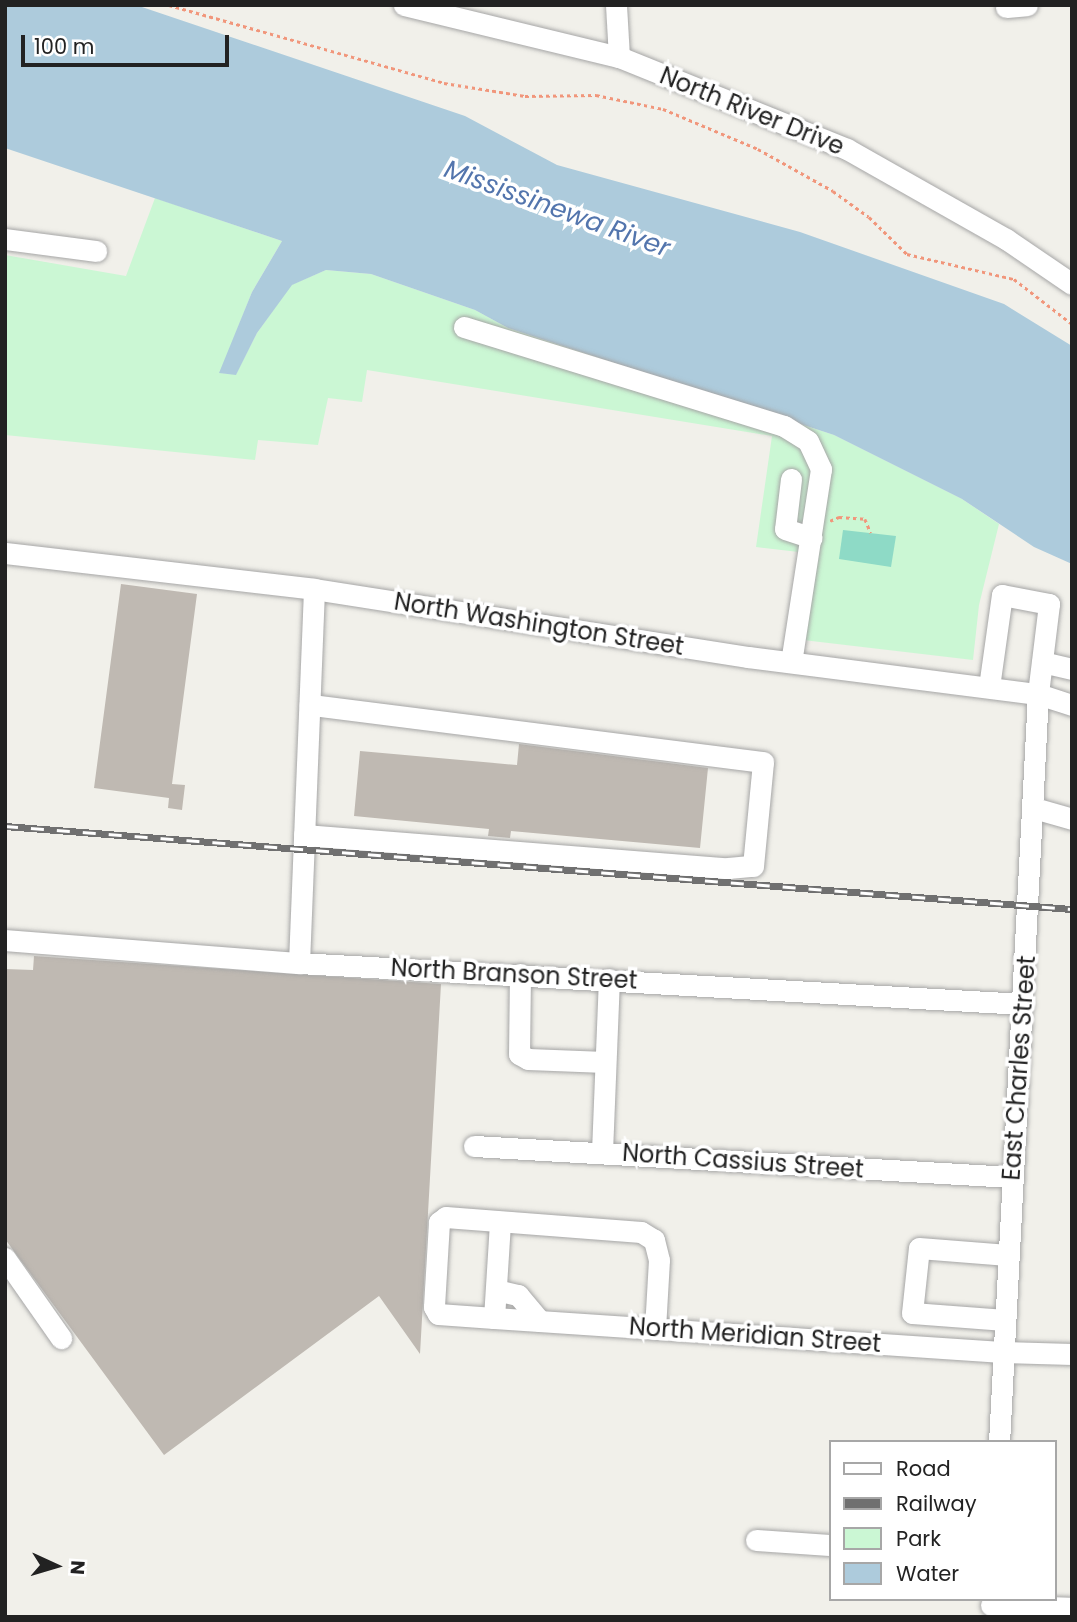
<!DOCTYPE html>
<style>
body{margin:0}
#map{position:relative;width:1077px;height:1622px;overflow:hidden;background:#f1f0ea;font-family:Poppins,sans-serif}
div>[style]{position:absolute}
.park>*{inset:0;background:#cbf7d4}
.pitch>*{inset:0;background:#8edac6}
.water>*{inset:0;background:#adcbdc}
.building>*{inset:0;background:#bfb9b2}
.path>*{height:2.5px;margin-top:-1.25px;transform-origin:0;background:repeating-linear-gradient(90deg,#f1967b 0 3.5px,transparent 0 7px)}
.roads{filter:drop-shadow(0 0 2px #a6a6a6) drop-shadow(0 0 2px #a6a6a6)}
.minor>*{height:21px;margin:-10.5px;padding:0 10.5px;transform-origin:10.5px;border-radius:10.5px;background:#fff}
.rail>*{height:7px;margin-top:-3.5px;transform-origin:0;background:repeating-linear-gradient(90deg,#fff 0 13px,#707070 0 26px);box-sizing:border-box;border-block:2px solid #707070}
span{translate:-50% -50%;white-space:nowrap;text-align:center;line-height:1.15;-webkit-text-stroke:7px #fff;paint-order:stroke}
.street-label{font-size:24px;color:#222}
.water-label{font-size:26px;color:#5375ad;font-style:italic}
.frame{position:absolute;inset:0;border:7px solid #222;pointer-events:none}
.legend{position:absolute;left:829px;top:1440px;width:228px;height:161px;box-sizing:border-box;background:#fff;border:2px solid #a7a7a7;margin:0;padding:9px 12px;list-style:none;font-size:21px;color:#222}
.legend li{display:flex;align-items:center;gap:14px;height:35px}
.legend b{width:35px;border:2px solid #a7a7a7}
.north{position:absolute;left:21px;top:1531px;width:70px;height:70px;-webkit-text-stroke:5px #fff;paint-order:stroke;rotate:94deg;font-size:19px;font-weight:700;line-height:28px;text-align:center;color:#222}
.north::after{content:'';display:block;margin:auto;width:24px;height:32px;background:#222;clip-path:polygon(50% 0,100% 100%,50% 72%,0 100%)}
.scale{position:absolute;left:21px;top:35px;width:208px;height:32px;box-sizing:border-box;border:4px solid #222;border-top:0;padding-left:9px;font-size:21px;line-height:24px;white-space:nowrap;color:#222;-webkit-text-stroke:5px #fff;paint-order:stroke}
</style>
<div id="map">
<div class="park">
<i style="clip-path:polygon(155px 198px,282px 241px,252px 292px,220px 373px,236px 374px,257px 333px,291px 285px,326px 270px,371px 274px,475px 310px,508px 328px,834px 435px,962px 499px,999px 524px,979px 605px,973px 660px,803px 640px,816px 554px,756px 547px,772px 436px,367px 370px,362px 402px,328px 398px,318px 445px,258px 440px,255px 460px,5px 435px,5px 255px,126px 276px)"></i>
</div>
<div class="pitch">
<i style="clip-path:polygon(843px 530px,896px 536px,891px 567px,839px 559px)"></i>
</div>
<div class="water">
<i style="clip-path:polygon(5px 5px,136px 5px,465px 116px,557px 165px,800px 232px,1004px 304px,1072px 346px,1072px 564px,1034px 547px,962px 499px,834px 435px,508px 328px,475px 310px,371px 274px,326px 270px,292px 285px,257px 333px,236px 375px,219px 373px,252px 292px,282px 241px,5px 148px)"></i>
</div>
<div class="building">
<i style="clip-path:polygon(121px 584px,197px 594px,172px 784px,185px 785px,182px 810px,168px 808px,169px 798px,94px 788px)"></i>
<i style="clip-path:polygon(519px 744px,708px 768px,700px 848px,511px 831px,510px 838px,488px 836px,489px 829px,354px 816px,360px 751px,517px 765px)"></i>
<i style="clip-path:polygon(34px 956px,441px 984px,420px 1354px,379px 1296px,164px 1455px,5px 1239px,5px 969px,33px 970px)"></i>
</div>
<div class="path">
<i style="left:169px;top:5px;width:286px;rotate:15.8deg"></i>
<i style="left:444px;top:83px;width:82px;rotate:9.1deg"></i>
<i style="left:525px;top:96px;width:71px;rotate:-0.8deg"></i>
<i style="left:596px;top:95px;width:68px;rotate:11.8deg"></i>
<i style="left:663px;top:109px;width:103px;rotate:22.8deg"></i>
<i style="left:758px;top:149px;width:86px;rotate:29.2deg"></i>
<i style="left:833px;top:191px;width:44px;rotate:35.8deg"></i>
<i style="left:869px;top:217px;width:53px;rotate:44.2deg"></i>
<i style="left:907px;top:254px;width:110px;rotate:13.2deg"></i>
<i style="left:1014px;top:279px;width:73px;rotate:37.8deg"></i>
<i style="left:830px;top:521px;width:10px;rotate:-24deg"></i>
<i style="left:839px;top:517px;width:26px;rotate:4deg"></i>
<i style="left:865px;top:519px;width:15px;rotate:67deg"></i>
</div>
<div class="roads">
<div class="minor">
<i style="left:404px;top:5px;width:221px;rotate:13.6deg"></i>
<i style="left:619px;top:57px;width:246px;rotate:22deg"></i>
<i style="left:847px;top:149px;width:183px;rotate:29.5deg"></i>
<i style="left:1006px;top:239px;width:80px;rotate:34.3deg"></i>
<i style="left:616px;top:5px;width:52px;rotate:86.7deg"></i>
<i style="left:1006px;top:7px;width:21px;rotate:-5deg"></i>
<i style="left:5px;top:239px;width:92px;rotate:7.5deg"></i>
<i style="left:464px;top:327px;width:335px;rotate:17.2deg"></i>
<i style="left:784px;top:426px;width:28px;rotate:32deg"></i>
<i style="left:808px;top:441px;width:31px;rotate:65deg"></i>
<i style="left:821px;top:469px;width:195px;rotate:98.8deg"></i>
<i style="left:791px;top:479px;width:50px;rotate:96.8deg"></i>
<i style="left:785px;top:529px;width:28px;rotate:18deg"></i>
<i style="left:5px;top:553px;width:311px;rotate:6.6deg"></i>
<i style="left:314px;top:589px;width:439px;rotate:8.9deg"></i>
<i style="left:748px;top:657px;width:292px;rotate:7.3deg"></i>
<i style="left:1038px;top:694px;width:36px;rotate:18deg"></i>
<i style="left:1042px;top:662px;width:31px;rotate:13deg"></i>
<i style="left:989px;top:687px;width:93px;rotate:-82deg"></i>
<i style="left:1002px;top:595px;width:48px;rotate:10.8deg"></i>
<i style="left:1049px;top:604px;width:91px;rotate:97deg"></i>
<i style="left:1038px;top:694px;width:749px;rotate:92.98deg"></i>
<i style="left:1034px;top:808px;width:40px;rotate:16deg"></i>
<i style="left:304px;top:835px;width:425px;rotate:4.5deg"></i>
<i style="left:728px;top:868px;width:25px;rotate:-5deg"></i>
<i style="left:753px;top:866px;width:104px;rotate:-84.5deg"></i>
<i style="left:763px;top:762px;width:457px;rotate:-172.8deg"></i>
<i style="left:5px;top:940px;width:295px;rotate:4.5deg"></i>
<i style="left:299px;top:963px;width:725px;rotate:3.24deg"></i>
<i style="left:299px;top:963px;width:374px;rotate:-87.7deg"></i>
<i style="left:520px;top:974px;width:80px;rotate:90.7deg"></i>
<i style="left:519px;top:1054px;width:10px;rotate:29deg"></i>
<i style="left:528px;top:1059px;width:77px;rotate:2.2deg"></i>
<i style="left:474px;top:1146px;width:539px;rotate:3.3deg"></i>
<i style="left:602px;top:1152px;width:173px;rotate:-87.7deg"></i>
<i style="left:5px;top:1258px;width:98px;rotate:55deg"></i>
<i style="left:496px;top:1290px;width:23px;rotate:13deg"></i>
<i style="left:518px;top:1295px;width:34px;rotate:50deg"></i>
<i style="left:494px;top:1318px;width:96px;rotate:-86.4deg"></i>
<i style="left:1005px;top:1320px;width:93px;rotate:-175.7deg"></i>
<i style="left:912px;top:1313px;width:65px;rotate:-83.9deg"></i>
<i style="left:919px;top:1248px;width:89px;rotate:4.5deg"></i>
<i style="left:655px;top:1329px;width:69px;rotate:-86.7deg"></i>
<i style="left:659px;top:1260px;width:21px;rotate:-104deg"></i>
<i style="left:654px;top:1240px;width:15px;rotate:-148deg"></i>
<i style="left:641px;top:1232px;width:196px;rotate:-175.6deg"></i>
<i style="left:446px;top:1217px;width:9px;rotate:144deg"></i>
<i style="left:439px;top:1222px;width:85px;rotate:93.4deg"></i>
<i style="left:434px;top:1307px;width:8px;rotate:60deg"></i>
<i style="left:438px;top:1314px;width:56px;rotate:4.1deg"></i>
<i style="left:494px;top:1318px;width:510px;rotate:3.82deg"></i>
<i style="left:1003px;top:1352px;width:69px;rotate:1.7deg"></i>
<i style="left:756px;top:1540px;width:74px;rotate:3.9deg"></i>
<i style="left:991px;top:1605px;width:81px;rotate:2.1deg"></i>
</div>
</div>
<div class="rail">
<i style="left:5px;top:826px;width:1070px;rotate:4.45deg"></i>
</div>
<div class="street-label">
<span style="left:752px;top:111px;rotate:22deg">North River Drive</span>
<span style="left:539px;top:624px;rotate:9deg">North Washington Street</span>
<span style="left:514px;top:974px;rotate:3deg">North Branson Street</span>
<span style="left:1019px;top:1068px;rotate:-86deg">East Charles Street</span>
<span style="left:743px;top:1161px;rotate:4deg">North Cassius Street</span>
<span style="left:755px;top:1335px;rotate:4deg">North Meridian Street</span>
</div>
<div class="water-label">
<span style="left:557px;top:209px;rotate:20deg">Mississinewa River</span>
</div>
<div class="frame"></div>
<ul class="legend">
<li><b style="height:9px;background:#fff"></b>Road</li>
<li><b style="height:9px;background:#707070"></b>Railway</li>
<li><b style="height:19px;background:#cbf7d4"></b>Park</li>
<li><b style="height:19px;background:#adcbdc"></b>Water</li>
</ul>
<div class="north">N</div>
<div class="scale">100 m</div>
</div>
